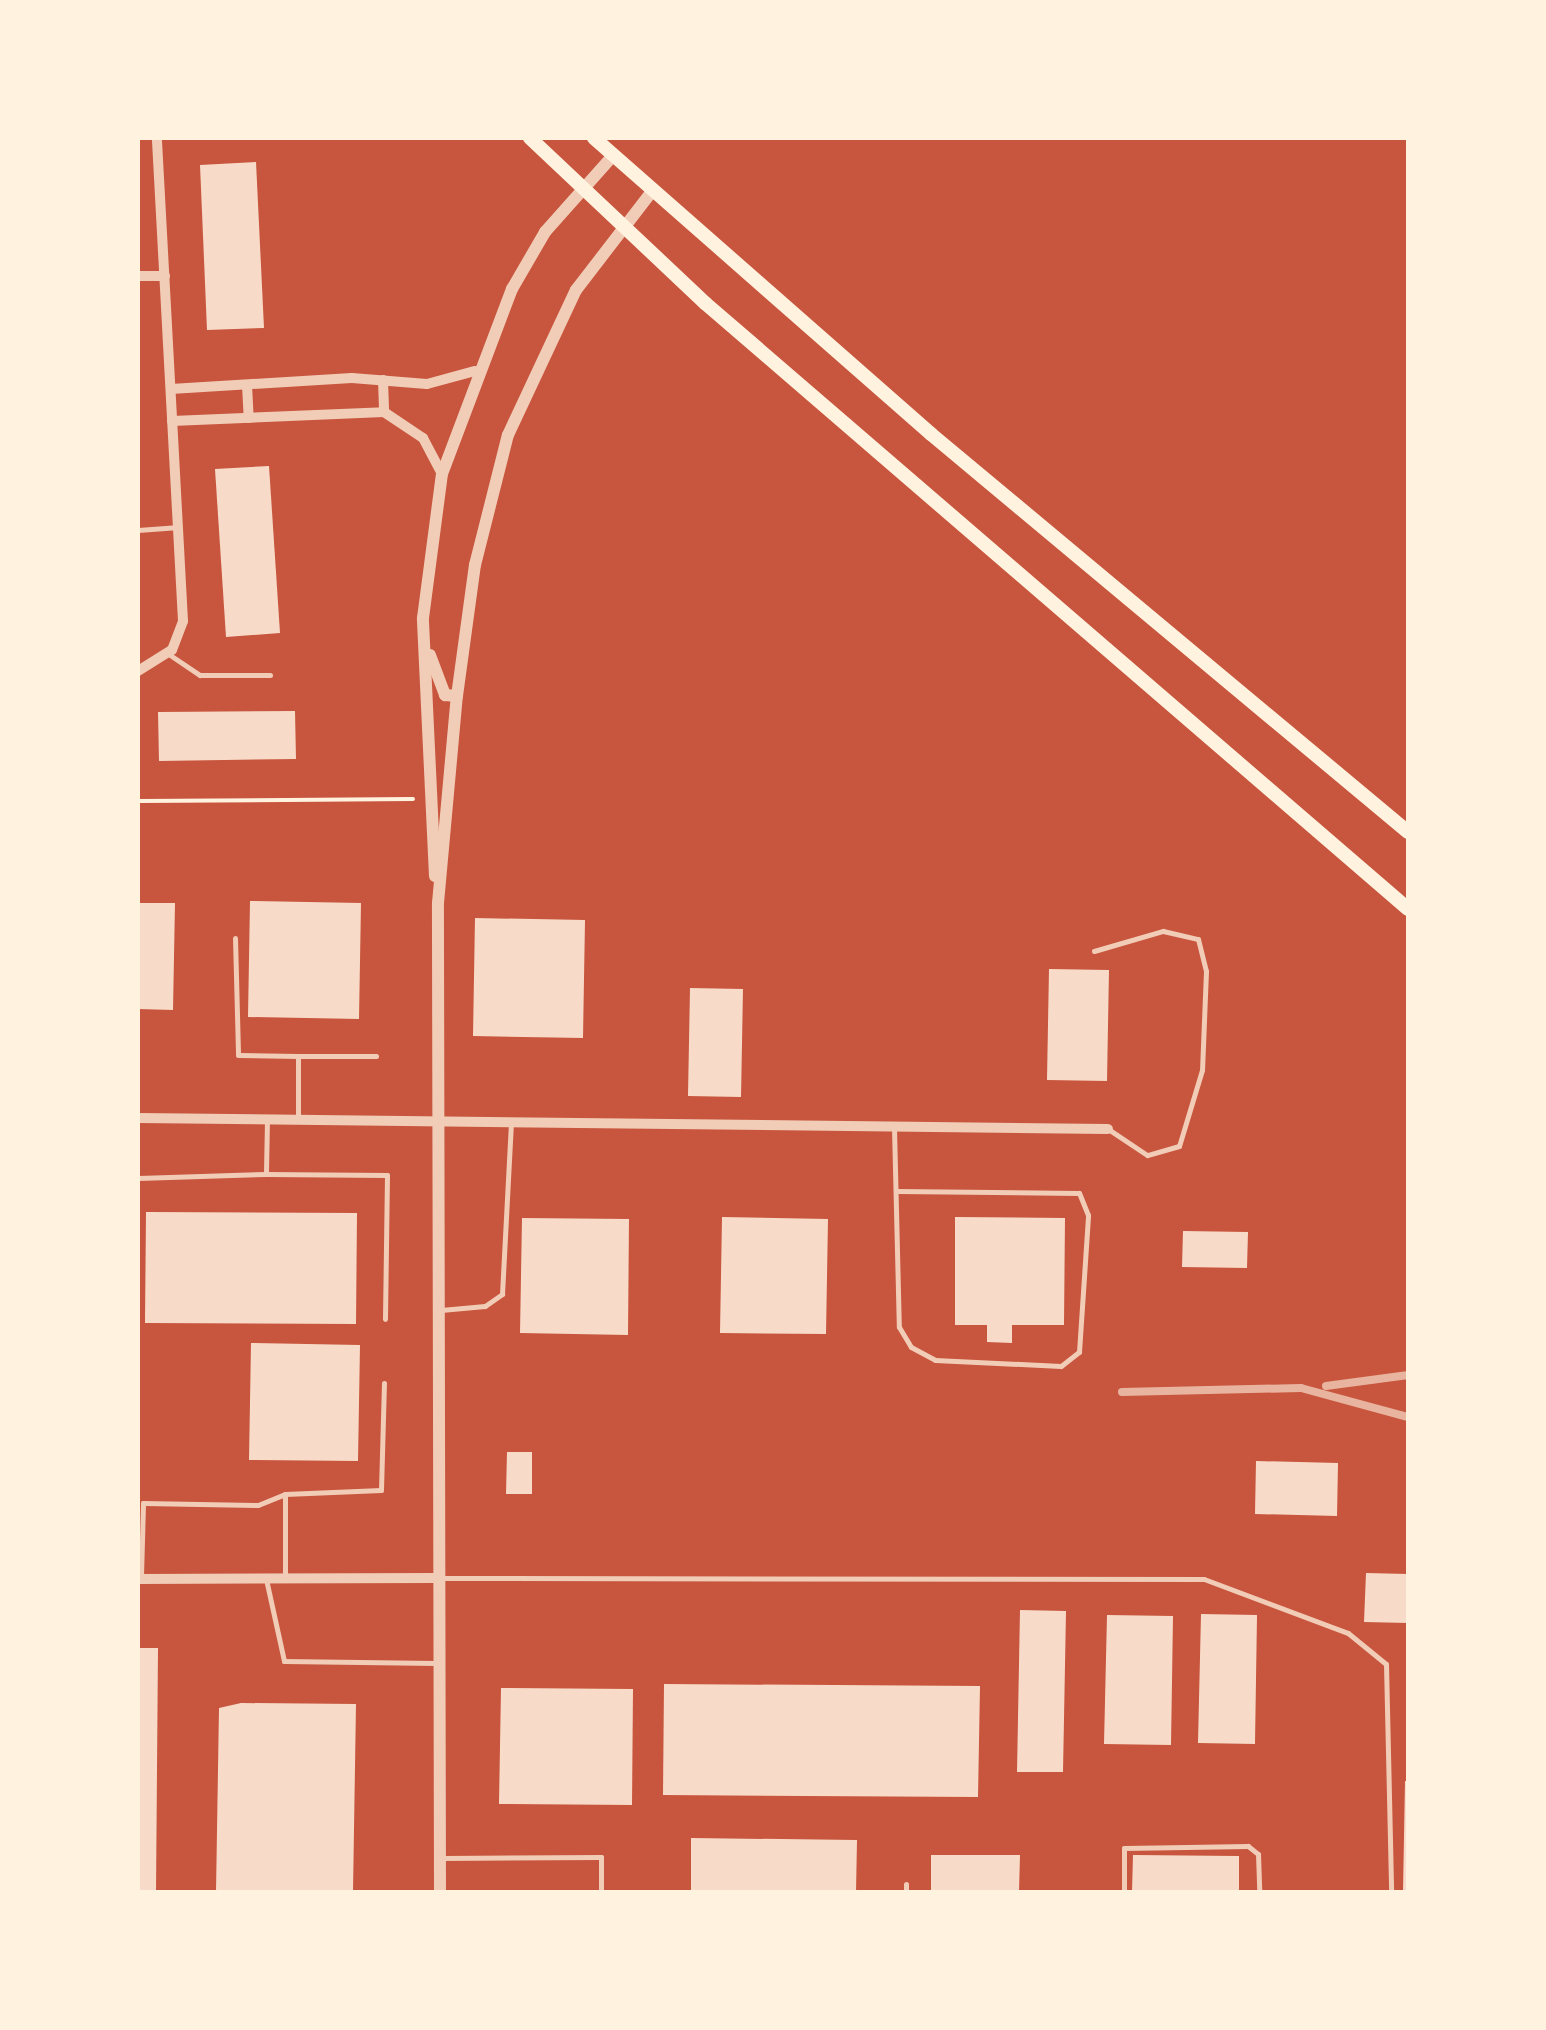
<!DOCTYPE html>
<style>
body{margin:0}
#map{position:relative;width:1546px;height:2030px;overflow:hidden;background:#c8553d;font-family:Arial,sans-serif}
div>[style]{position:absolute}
.building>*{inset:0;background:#f7dbc8}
.path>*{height:4px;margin:-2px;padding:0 2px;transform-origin:2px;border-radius:2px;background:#fff3e0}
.service>*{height:5px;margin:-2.5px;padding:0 2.5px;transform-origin:2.5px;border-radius:2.5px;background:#f1ccb7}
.minor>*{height:10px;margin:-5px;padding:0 5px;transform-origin:5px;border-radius:5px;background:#f1ccb7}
.tertiary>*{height:12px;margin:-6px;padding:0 6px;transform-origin:6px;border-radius:6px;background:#f1ccb7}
.secondary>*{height:14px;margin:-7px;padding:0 7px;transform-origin:7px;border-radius:7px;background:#fff3e0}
.rail>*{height:8px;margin:-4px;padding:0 4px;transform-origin:4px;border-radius:4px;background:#e9b49f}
span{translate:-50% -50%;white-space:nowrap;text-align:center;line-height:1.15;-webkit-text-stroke:8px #fff3e0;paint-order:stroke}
.frame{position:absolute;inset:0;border:140px solid #fff3e0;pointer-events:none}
</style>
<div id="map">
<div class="building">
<i style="clip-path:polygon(256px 162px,264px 328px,207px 330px,200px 165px)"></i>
<i style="clip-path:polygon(269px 466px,280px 633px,226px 637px,215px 469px)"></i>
<i style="clip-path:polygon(295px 711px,296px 759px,159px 761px,158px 712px)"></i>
<i style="clip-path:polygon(250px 901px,361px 903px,359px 1019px,248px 1017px)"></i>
<i style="clip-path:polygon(138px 903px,175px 903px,173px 1010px,138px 1009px)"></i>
<i style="clip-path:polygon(475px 918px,585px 920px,583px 1038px,473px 1036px)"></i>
<i style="clip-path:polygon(1049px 969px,1109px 970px,1107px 1081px,1047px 1080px)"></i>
<i style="clip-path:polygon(690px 988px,743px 989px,741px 1097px,688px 1096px)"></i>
<i style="clip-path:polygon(146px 1212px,357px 1213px,356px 1324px,145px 1323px)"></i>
<i style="clip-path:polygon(722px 1217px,828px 1219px,826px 1334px,720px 1333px)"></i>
<i style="clip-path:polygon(955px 1217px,1065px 1218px,1064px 1325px,1012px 1325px,1012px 1343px,987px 1342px,987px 1325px,955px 1325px)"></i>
<i style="clip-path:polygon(522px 1218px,629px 1219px,628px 1335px,520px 1333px)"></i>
<i style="clip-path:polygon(1183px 1231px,1248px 1232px,1247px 1268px,1182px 1267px)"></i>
<i style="clip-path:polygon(251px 1343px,360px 1345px,358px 1461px,249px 1460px)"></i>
<i style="clip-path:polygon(507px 1452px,532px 1452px,532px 1494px,506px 1494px)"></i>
<i style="clip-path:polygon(1256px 1461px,1338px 1463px,1337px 1516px,1255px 1514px)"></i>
<i style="clip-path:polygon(1366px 1573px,1408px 1574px,1408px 1623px,1364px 1622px)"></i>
<i style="clip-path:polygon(1020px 1610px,1066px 1611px,1063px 1772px,1017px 1772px)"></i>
<i style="clip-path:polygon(1201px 1614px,1257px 1615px,1255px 1744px,1198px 1743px)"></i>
<i style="clip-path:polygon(1107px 1615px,1173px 1616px,1171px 1745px,1104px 1744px)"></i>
<i style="clip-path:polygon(138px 1648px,158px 1648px,156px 1892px,138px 1892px)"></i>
<i style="clip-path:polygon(664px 1684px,980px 1686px,978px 1797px,663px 1795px)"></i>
<i style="clip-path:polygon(501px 1688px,633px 1689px,632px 1805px,499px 1804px)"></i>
<i style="clip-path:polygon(241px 1703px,356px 1704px,353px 1892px,216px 1892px,219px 1708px)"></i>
<i style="clip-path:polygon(1405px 1781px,1408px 1781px,1408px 1892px,1403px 1892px)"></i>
<i style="clip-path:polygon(691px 1838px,857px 1840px,856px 1892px,691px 1892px)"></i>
<i style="clip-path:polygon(931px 1855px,1020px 1855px,1019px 1892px,931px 1892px)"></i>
<i style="clip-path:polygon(1133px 1855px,1239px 1856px,1239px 1892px,1132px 1892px)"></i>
</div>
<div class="path">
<i style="left:138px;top:801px;width:275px;rotate:-0.4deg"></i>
</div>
<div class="service">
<i style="left:138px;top:530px;width:41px;rotate:-4.2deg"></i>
<i style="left:170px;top:655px;width:36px;rotate:34deg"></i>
<i style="left:200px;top:675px;width:70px"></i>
<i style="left:235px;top:938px;width:117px;rotate:88.5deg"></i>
<i style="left:238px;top:1055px;width:60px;rotate:1deg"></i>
<i style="left:1094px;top:951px;width:72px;rotate:-16.2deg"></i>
<i style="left:1163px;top:931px;width:36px;rotate:13deg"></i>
<i style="left:1198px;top:939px;width:33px;rotate:76deg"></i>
<i style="left:1206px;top:971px;width:99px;rotate:92.3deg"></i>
<i style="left:1202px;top:1070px;width:79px;rotate:106.8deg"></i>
<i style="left:1179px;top:1146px;width:33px;rotate:164deg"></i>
<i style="left:1147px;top:1155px;width:47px;rotate:-146.3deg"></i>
<i style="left:298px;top:1118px;width:62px;rotate:-90deg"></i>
<i style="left:298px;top:1056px;width:78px"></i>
<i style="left:267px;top:1120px;width:54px;rotate:91.1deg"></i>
<i style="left:266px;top:1174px;width:121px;rotate:0.5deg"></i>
<i style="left:387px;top:1175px;width:144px;rotate:90.8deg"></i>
<i style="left:894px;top:1128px;width:199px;rotate:88.6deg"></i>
<i style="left:899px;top:1327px;width:23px;rotate:59deg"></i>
<i style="left:911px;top:1347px;width:27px;rotate:28deg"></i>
<i style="left:935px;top:1360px;width:126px;rotate:2.7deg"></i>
<i style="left:1061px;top:1366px;width:23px;rotate:-38deg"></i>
<i style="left:1079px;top:1352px;width:137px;rotate:-86.2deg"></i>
<i style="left:1088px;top:1215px;width:24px;rotate:-112deg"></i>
<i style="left:1079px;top:1193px;width:183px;rotate:-179.4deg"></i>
<i style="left:138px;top:1178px;width:128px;rotate:-1.8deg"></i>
<i style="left:441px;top:1310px;width:44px;rotate:-5.2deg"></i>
<i style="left:485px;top:1306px;width:21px;rotate:-35deg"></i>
<i style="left:502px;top:1294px;width:170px;rotate:-87deg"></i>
<i style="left:141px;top:1576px;width:73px;rotate:-88.4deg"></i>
<i style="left:143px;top:1503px;width:115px;rotate:1deg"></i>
<i style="left:258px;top:1505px;width:29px;rotate:-22deg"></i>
<i style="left:285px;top:1576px;width:82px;rotate:-90deg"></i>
<i style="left:285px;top:1494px;width:96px;rotate:-2.4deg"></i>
<i style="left:381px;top:1490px;width:107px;rotate:-88.4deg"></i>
<i style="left:442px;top:1578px;width:762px;rotate:0.08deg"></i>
<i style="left:1204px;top:1579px;width:154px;rotate:20.6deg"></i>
<i style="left:1348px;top:1633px;width:49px;rotate:39.2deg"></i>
<i style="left:1386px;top:1664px;width:228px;rotate:88.7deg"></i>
<i style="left:266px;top:1579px;width:84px;rotate:77.6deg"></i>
<i style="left:284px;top:1661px;width:152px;rotate:0.8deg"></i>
<i style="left:442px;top:1858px;width:159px;rotate:-0.4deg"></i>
<i style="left:601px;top:1857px;width:35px;rotate:90deg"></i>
<i style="left:906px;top:1892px;width:8px;rotate:-90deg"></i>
<i style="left:1124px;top:1892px;width:44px;rotate:-90deg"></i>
<i style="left:1124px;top:1848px;width:124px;rotate:-0.9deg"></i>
<i style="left:1248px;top:1846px;width:13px;rotate:39deg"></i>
<i style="left:1258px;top:1854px;width:38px;rotate:88deg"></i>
</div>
<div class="minor">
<i style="left:138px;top:276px;width:27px"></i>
<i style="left:383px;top:380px;width:32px;rotate:88deg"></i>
<i style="left:247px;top:385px;width:33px;rotate:87deg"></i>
<i style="left:171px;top:389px;width:181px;rotate:-3.5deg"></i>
<i style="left:352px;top:378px;width:75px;rotate:4.6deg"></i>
<i style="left:427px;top:384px;width:50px;rotate:-15.2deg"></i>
<i style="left:172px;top:421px;width:212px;rotate:-2.4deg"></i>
<i style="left:384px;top:412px;width:47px;rotate:33.7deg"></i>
<i style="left:423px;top:438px;width:41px;rotate:62.2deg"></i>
<i style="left:138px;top:671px;width:40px;rotate:-32deg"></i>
<i style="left:172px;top:650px;width:31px;rotate:-69deg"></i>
<i style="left:183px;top:621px;width:484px;rotate:-93.1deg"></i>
<i style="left:138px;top:1118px;width:970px;rotate:0.65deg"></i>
<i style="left:138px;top:1579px;width:301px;rotate:-0.2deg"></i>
</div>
<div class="tertiary">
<i style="left:430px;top:655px;width:43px;rotate:69.4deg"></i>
<i style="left:445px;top:695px;width:12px;rotate:5deg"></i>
<i style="left:435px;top:876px;width:258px;rotate:-92.7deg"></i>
<i style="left:423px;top:618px;width:145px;rotate:-82.5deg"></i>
<i style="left:442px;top:474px;width:198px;rotate:-69.3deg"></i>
<i style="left:512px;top:289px;width:66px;rotate:-59.9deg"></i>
<i style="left:545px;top:232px;width:99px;rotate:-48.3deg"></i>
<i style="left:440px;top:1892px;width:989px;rotate:-90.12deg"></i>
<i style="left:438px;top:903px;width:208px;rotate:-84.8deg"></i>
<i style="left:457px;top:696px;width:132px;rotate:-82.2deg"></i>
<i style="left:475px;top:565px;width:134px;rotate:-75.8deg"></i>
<i style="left:508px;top:435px;width:160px;rotate:-64.9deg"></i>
<i style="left:576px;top:290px;width:121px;rotate:-52.4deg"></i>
</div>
<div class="secondary">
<i style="left:530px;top:138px;width:241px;rotate:43.3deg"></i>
<i style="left:705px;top:303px;width:928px;rotate:40.76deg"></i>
<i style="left:594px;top:138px;width:449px;rotate:41.3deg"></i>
<i style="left:931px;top:434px;width:621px;rotate:39.84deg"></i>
</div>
<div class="rail">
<i style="left:1326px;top:1386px;width:83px;rotate:-7.6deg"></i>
<i style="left:1122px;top:1392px;width:179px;rotate:-1.3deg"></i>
<i style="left:1301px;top:1388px;width:111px;rotate:15.2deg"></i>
</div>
<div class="frame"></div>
</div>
